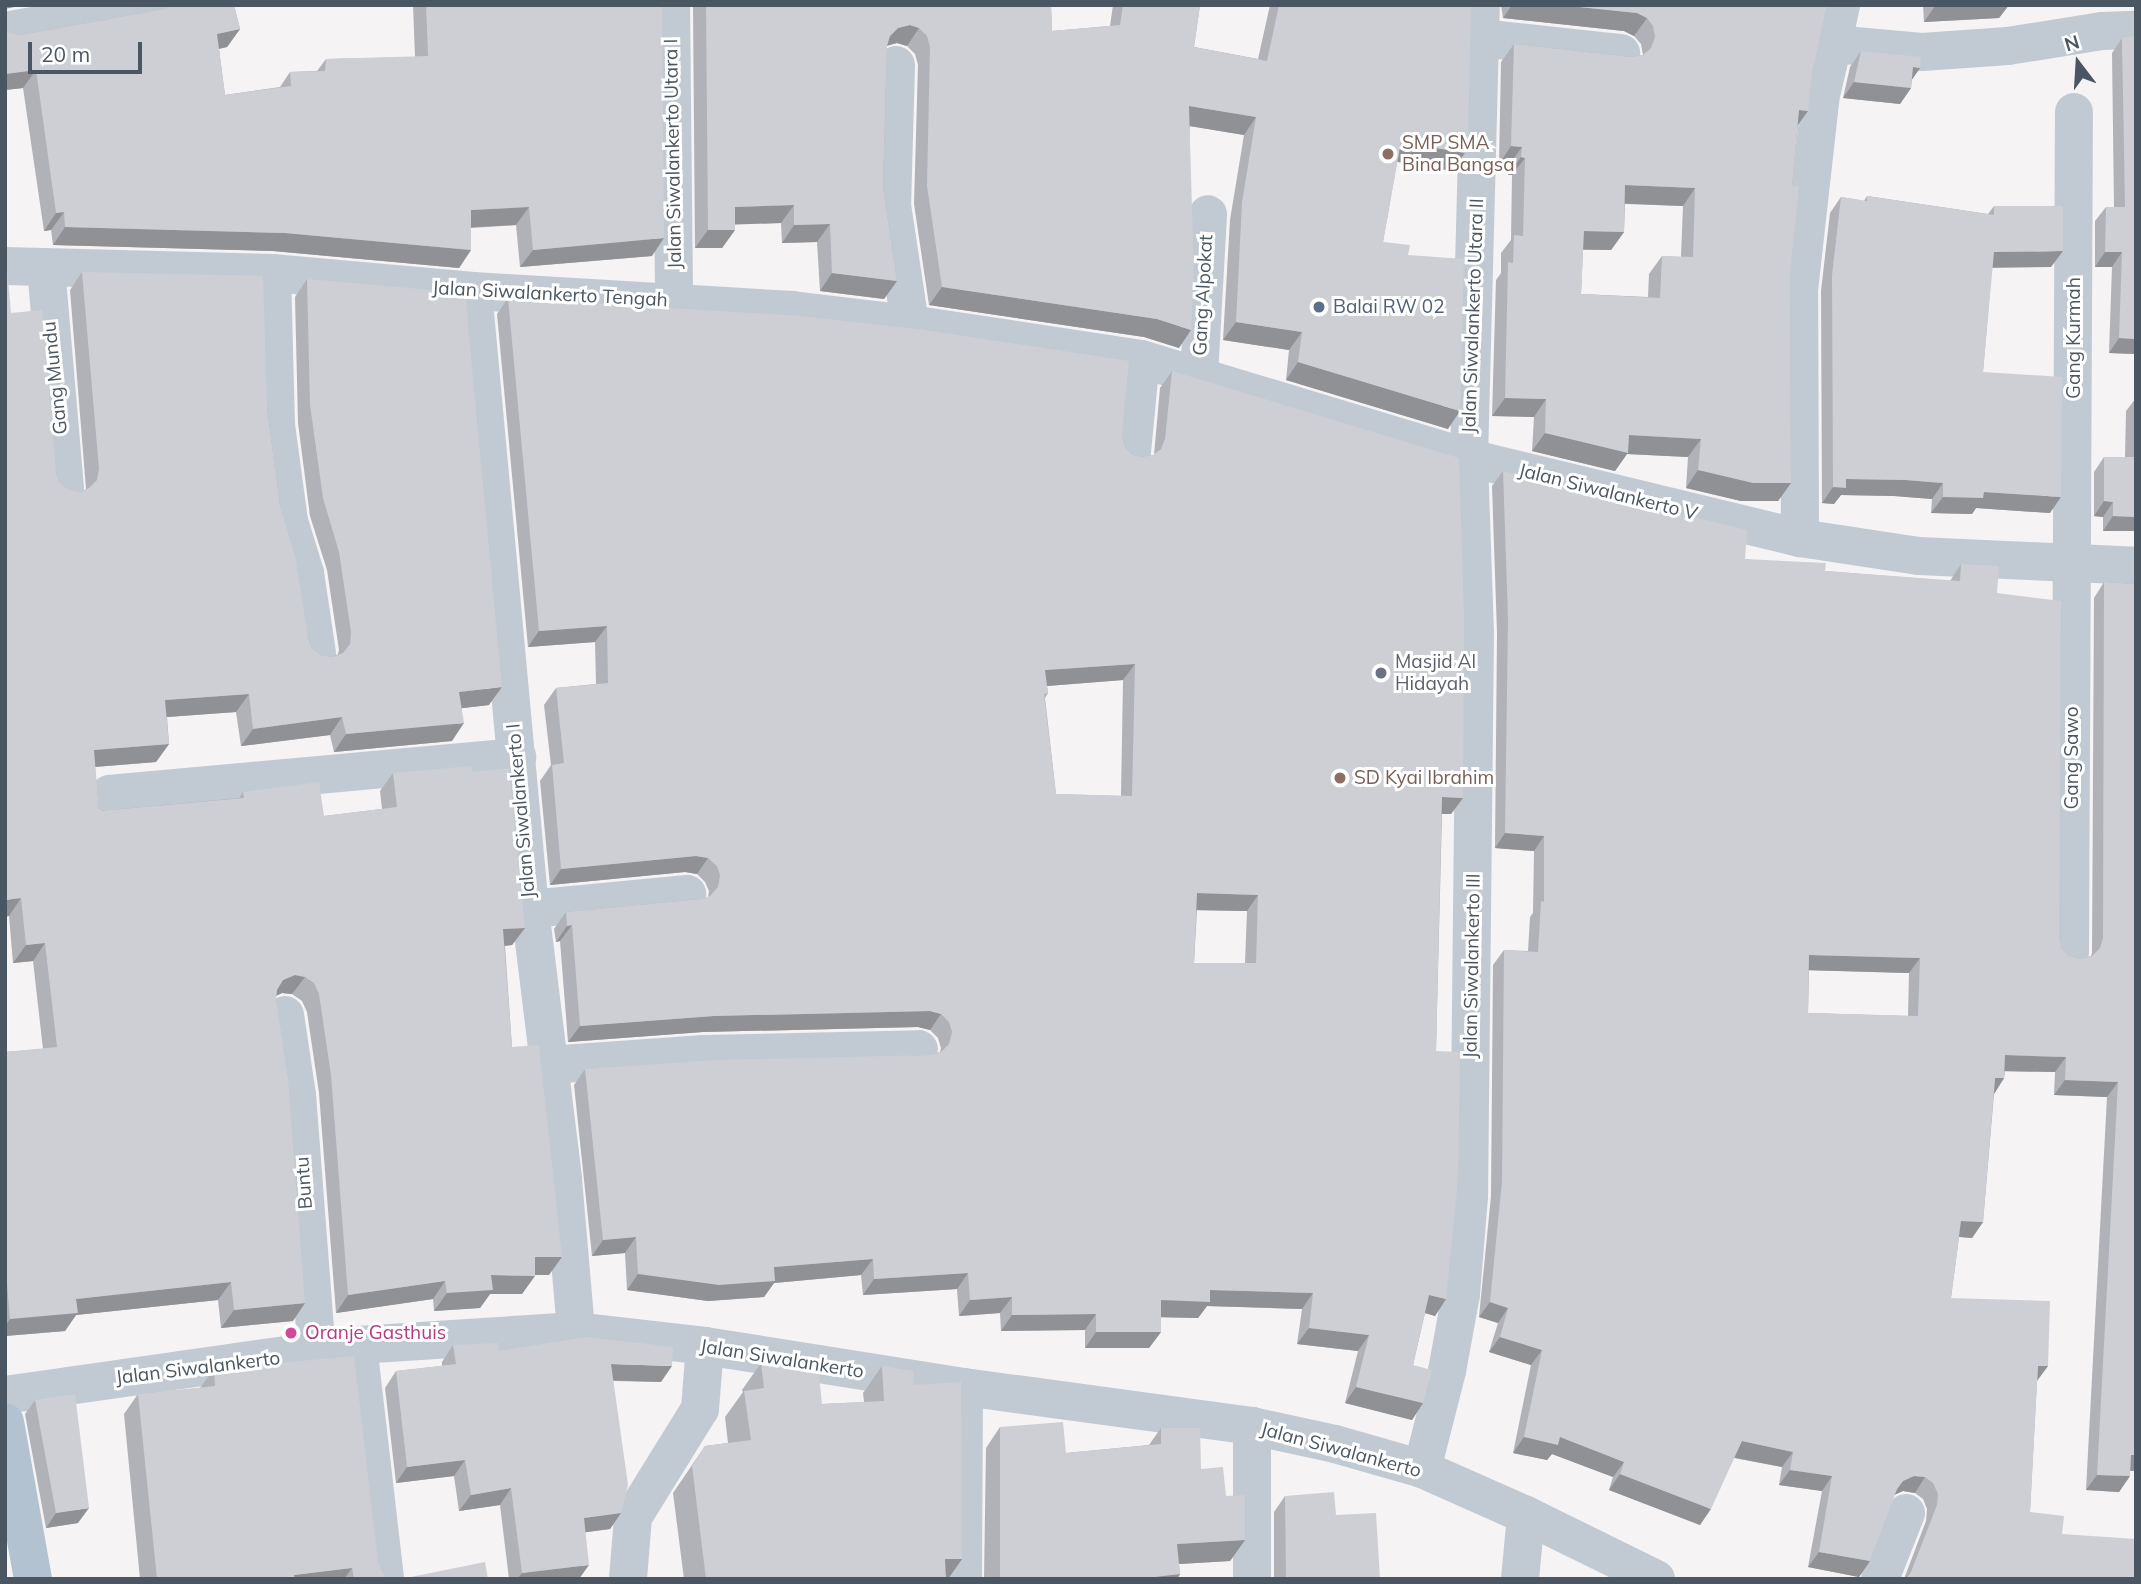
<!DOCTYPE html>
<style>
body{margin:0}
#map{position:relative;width:2141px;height:1584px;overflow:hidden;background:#f5f3f3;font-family:Mulish,sans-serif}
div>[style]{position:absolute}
.minor>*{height:38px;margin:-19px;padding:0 19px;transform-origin:19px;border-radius:19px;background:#c1cad2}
.major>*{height:38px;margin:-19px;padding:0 19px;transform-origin:19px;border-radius:19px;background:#b3c2d1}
.wall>*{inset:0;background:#b0b2b7}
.shaded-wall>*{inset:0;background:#909195}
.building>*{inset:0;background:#cdcfd5}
.dots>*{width:19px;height:19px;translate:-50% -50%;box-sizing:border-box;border:4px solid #fff;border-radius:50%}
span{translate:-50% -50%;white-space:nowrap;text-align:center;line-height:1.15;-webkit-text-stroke:6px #fff;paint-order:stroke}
.education-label{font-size:19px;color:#785e54}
.left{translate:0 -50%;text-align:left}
.street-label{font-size:19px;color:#4a5661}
.service-label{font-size:19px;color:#4e5e75}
.worship-label{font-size:19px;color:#5b616d}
.hotel-label{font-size:19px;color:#b23c85}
.frame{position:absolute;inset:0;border:7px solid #4a5661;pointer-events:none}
.north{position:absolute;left:2043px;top:28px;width:70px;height:70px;-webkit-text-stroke:5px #fff;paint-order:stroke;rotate:343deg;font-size:19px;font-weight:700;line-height:28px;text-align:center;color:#4a5661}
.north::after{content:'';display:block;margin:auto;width:24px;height:32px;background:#4a5661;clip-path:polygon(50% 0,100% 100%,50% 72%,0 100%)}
.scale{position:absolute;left:28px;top:42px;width:114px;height:32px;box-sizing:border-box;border:4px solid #4a5661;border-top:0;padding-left:9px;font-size:21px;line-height:24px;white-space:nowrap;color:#4a5661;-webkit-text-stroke:5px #fff;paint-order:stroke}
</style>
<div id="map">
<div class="minor">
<i style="left:671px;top:5px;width:297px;rotate:89.4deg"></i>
<i style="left:1841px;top:5px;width:40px;rotate:102deg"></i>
<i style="left:1833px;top:44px;width:89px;rotate:5.1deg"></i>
<i style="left:1922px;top:52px;width:86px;rotate:-4deg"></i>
<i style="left:2008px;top:46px;width:95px;rotate:-9.1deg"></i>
<i style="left:2102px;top:31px;width:34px;rotate:-2deg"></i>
<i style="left:5px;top:31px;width:145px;rotate:-10.3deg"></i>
<i style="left:1480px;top:38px;width:142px;rotate:6.1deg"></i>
<i style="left:896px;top:65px;width:140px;rotate:91.6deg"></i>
<i style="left:892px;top:205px;width:120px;rotate:81.4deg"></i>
<i style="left:5px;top:266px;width:267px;rotate:1.5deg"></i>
<i style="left:272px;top:273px;width:202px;rotate:5.1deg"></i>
<i style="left:473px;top:291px;width:320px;rotate:3.4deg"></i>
<i style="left:792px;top:310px;width:119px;rotate:6.8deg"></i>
<i style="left:910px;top:324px;width:234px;rotate:8.6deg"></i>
<i style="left:1141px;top:359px;width:343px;rotate:16.8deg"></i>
<i style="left:1469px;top:458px;width:341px;rotate:13.6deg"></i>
<i style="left:1800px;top:538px;width:120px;rotate:8.6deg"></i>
<i style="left:1919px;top:556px;width:217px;rotate:2.6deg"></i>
<i style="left:46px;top:267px;width:222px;rotate:85.1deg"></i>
<i style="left:272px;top:273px;width:152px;rotate:88.5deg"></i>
<i style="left:276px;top:425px;width:97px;rotate:82.3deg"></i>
<i style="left:289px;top:521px;width:54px;rotate:72.9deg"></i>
<i style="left:305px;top:573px;width:81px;rotate:81.5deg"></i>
<i style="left:473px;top:291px;width:621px;rotate:84.73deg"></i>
<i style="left:530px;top:909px;width:272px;rotate:83deg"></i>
<i style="left:563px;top:1179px;width:153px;rotate:85.1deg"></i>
<i style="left:1199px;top:376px;width:162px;rotate:-86.8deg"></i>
<i style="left:1132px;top:452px;width:93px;rotate:-84.5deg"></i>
<i style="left:1800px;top:538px;width:248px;rotate:-90.2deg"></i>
<i style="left:1799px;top:290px;width:196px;rotate:-83.6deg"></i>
<i style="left:1821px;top:95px;width:52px;rotate:-76.8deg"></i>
<i style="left:109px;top:794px;width:410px;rotate:-5.2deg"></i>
<i style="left:530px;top:909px;width:158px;rotate:-5.5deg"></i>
<i style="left:2070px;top:953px;width:841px;rotate:-89.73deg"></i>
<i style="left:285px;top:1015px;width:81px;rotate:81.5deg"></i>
<i style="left:297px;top:1095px;width:258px;rotate:85.6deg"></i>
<i style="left:549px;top:1065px;width:155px;rotate:-4.1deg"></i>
<i style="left:704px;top:1054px;width:215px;rotate:-1.3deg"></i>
<i style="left:358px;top:1345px;width:236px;rotate:83.4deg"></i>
<i style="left:5px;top:1395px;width:357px;rotate:-8.1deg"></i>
<i style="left:358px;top:1345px;width:218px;rotate:-3.7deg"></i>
<i style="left:576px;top:1331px;width:130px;rotate:6.6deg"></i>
<i style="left:705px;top:1346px;width:262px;rotate:9deg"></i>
<i style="left:964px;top:1387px;width:291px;rotate:7.7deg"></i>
<i style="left:1252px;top:1426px;width:85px;rotate:12.2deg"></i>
<i style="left:1335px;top:1444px;width:91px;rotate:16deg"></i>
<i style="left:1422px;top:1469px;width:114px;rotate:23.9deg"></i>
<i style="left:1526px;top:1515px;width:145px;rotate:26.2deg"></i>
<i style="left:1422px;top:1469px;width:101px;rotate:-75.7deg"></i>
<i style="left:1447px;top:1371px;width:78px;rotate:-79.7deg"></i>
<i style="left:1461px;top:1294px;width:98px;rotate:-85.3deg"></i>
<i style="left:1469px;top:1196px;width:563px;rotate:-89.39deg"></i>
<i style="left:1475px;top:633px;width:175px;rotate:-92deg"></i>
<i style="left:1469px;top:458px;width:453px;rotate:-88.5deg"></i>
<i style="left:628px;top:1579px;width:62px;rotate:-85.4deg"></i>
<i style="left:633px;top:1517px;width:127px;rotate:-58.2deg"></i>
<i style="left:700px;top:1409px;width:63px;rotate:-85.5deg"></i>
<i style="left:963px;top:1579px;width:192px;rotate:-89.7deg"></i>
<i style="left:1252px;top:1579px;width:153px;rotate:-90deg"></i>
<i style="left:1520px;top:1579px;width:64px;rotate:-84.6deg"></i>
<i style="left:1880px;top:1579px;width:71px;rotate:-68.5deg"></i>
</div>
<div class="major">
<i style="left:5px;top:1422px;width:159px;rotate:79.9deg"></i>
</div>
<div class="wall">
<i style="clip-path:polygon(169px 5px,234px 5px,240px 29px,227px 47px,219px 49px,225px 95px,280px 87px,290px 72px,317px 71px,326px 59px,415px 57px,413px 5px,662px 5px,652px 256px,520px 267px,516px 225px,471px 228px,471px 250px,459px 268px,273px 251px,53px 245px,51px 230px,44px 231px,23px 88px,5px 90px,5px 30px,10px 33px,21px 35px,164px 9px,169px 6px)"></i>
<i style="clip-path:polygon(693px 5px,1051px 5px,1052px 31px,1110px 26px,1113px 5px,1200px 5px,1194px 47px,1258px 59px,1270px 5px,1471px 5px,1452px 171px,1397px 162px,1383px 242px,1408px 255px,1448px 429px,1286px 380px,1289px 350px,1223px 340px,1230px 220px,1244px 135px,1190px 126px,1179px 348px,1144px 337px,929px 305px,914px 204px,918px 65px,915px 54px,907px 46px,897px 43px,887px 46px,883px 187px,897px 281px,884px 299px,820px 291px,817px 242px,782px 243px,781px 223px,735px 224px,735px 230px,722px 248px,695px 248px)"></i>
<i style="clip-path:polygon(evenodd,1501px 5px,1827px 5px,1798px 125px,1792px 186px,1790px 272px,1791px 483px,1778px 501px,1741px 501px,1686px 488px,1688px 457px,1627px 454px,1615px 471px,1532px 451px,1534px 417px,1492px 416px,1496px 280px,1501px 273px,1501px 253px,1511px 240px,1512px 175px,1508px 175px,1509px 165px,1499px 164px,1501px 62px,1514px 44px,1632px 57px,1643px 55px,1641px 44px,1634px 36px,1624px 31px,1503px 18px,1501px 5px,1625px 204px,1683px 206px,1681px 257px,1662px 256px,1649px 274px,1648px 297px,1581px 294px,1583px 250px,1611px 250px,1624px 232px,1625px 204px)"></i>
<i style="clip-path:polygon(1923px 5px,2009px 5px,1999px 18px,1924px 22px)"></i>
<i style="clip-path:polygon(2122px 38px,2136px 354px,2109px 353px,2112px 267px,2095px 267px,2095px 221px,2106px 207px,2114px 207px,2112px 53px)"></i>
<i style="clip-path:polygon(1861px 51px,1920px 68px,1912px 79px,1911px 88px,1900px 104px,1843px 98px,1850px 67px)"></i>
<i style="clip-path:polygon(1867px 196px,1988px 214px,1994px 206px,2051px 267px,1992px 267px,1983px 372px,2050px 513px,1976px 508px,1972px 514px,1931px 513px,1932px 499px,1894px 496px,1841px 495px,1834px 504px,1822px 503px,1821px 291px,1830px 213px,1841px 197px,1864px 201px)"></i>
<i style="clip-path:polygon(82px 272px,267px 408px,280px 506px,308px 638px,312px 648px,321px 655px,332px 657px,338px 654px,339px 650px,327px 570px,310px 516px,298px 423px,295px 297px,307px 279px,489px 705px,462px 708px,452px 741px,334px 752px,330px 735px,241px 746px,236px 712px,167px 717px,169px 744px,156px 762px,95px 767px,99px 811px,239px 798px,243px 792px,324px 816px,382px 809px,380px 791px,393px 773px,472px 772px,525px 928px,512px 945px,505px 946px,512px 1047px,549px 1275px,535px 1275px,522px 1294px,490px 1294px,480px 1308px,434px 1311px,433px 1299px,336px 1313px,319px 1093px,307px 1012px,302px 1001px,292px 994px,282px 993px,276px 996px,276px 1000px,293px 1321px,221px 1328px,218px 1300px,76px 1315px,65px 1331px,5px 1336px,5px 1052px,43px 1049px,33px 961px,13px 963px,9px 916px,11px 313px,59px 482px,68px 489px,80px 492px,86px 489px,70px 290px)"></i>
<i style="clip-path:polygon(evenodd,508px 298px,1122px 434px,1124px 445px,1131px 454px,1141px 457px,1154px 455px,1160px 388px,1172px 371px,1463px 798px,1451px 814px,1442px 814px,1436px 1051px,1446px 1299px,1435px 1316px,1425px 1313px,1413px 1365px,1423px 1403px,1412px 1420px,1345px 1403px,1358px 1351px,1297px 1344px,1302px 1309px,1207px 1306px,1198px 1318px,1161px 1317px,1161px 1332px,1149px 1348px,1085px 1348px,1085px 1330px,1001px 1331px,1000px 1313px,959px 1316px,957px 1289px,863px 1295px,861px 1275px,774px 1283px,764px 1297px,708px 1301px,627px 1290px,625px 1253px,592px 1256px,574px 1085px,585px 1069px,931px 1055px,940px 1052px,941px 1048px,938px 1038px,930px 1030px,918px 1027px,703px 1032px,568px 1042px,560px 941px,556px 942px,554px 929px,566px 912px,701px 899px,708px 897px,709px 891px,705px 882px,697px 874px,685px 872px,550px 885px,540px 781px,551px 765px,544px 705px,556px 688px,596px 684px,595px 642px,528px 647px,497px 314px,508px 298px,1123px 680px,1121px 796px,1056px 794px,1045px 698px,1048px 693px,1047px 686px,1123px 680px,508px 298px,1197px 910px,1247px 911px,1245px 963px,1194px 963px,1197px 910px)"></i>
<i style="clip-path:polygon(2136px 398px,2136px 531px,2103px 531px,2103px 517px,2094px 516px,2094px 472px,2104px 457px,2125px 457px,2126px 411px)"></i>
<i style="clip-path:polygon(evenodd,1503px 471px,1745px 559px,1825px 571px,1950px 581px,1961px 564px,1997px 593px,2059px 937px,2062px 949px,2069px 956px,2080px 959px,2091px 956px,2092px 953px,2094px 598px,2104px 582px,2136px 584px,2136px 1471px,2130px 1471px,2130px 1476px,2119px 1492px,2086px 1490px,2107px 1097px,2054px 1095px,2055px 1072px,2005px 1071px,2004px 1078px,1994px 1094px,1983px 1222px,1972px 1238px,1959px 1237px,1951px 1298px,2048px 1366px,2037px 1380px,2030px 1512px,2062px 1534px,2136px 1579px,1904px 1579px,1926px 1521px,1927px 1509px,1923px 1499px,1915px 1493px,1903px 1491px,1894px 1495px,1870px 1561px,1859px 1577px,1808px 1567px,1822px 1491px,1779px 1485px,1782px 1467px,1734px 1458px,1700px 1525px,1609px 1490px,1613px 1477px,1552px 1454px,1547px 1460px,1513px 1453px,1531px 1365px,1489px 1352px,1498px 1323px,1479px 1317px,1491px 1196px,1493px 965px,1504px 950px,1528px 951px,1530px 917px,1533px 913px,1534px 851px,1495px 848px,1497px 633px,1492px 486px,1503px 471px,1809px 970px,1909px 973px,1908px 1016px,1808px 1013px,1809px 970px)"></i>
<i style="clip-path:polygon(453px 1345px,499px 1351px,661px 1382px,613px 1381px,621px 1513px,610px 1529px,585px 1532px,579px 1579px,509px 1579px,500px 1505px,459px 1511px,454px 1476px,396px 1483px,385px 1388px,396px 1371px,442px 1366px,442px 1362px)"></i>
<i style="clip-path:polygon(761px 1363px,822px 1404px,864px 1402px,863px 1393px,882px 1366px,914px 1385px,962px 1559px,948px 1579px,684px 1579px,673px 1493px,705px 1446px,728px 1443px,725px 1417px,743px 1392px,742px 1390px)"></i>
<i style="clip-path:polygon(214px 1369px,378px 1561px,382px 1571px,387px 1579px,140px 1579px,124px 1414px,138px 1394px,200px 1388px)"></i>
<i style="clip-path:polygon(35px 1400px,78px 1523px,46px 1528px,25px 1414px)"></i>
<i style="clip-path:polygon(1000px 1427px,1066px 1453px,1149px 1445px,1161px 1428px,1226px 1496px,1245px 1540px,1230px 1561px,1179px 1564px,1180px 1574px,1177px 1579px,984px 1579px,986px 1448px)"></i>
<i style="clip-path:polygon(1285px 1496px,1336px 1515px,1380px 1579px,1274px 1579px,1274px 1512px)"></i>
</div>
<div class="shaded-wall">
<i style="clip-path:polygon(5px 5px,24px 5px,5px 9px)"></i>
<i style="clip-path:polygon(1512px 5px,1560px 5px,1637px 13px,1647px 18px,1634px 36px,1624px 31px,1503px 18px)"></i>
<i style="clip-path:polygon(1954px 5px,2009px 5px,1999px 18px,1924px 22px,1935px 6px)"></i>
<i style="clip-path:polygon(910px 25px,919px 28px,907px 46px,897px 43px,885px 46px,890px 36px,898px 28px)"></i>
<i style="clip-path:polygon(240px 29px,227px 47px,204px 52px,217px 34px)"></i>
<i style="clip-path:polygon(1913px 67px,1920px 68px,1909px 84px)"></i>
<i style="clip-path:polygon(36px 70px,23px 88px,5px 90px,5px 74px)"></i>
<i style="clip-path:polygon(1854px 82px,1911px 88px,1900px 104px,1843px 98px)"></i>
<i style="clip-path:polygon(1189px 106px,1256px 117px,1244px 135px,1177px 124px)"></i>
<i style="clip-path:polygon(1799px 110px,1808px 111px,1795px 129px)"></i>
<i style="clip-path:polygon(1401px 142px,1465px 153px,1452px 171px,1388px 160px)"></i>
<i style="clip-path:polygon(1511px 146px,1522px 147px,1509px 165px,1499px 164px)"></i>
<i style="clip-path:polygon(1521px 157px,1525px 158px,1512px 175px,1508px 175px)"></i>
<i style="clip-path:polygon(1625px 185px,1695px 188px,1683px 206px,1613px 203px)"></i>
<i style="clip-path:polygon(794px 205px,781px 223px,722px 225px,735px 207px)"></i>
<i style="clip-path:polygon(529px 207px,516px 225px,459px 228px,471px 210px)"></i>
<i style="clip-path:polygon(64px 212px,51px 230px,44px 231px,56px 213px)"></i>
<i style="clip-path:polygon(830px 224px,817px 242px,782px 243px,794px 225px)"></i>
<i style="clip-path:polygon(65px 227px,285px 233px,471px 250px,459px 268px,273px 251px,53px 245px)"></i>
<i style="clip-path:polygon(708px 230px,735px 230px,722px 248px,695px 248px)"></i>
<i style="clip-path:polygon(1584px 231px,1624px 232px,1611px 250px,1571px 249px)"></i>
<i style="clip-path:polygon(664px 238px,652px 256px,520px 267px,533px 250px)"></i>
<i style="clip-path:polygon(2063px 251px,2051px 267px,1982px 268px,1994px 252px)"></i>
<i style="clip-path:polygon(2105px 252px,2122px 252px,2112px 267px,2095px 267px)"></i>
<i style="clip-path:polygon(832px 273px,897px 281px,884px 299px,820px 291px)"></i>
<i style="clip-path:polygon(942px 287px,1157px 319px,1191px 330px,1179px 348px,1144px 337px,929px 305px)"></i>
<i style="clip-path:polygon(1236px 322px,1302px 332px,1289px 350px,1223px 340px)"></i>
<i style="clip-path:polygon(2119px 338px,2136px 339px,2136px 354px,2109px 353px)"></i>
<i style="clip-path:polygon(1298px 362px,1460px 411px,1448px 429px,1286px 380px)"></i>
<i style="clip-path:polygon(1505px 398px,1546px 399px,1534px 417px,1492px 416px)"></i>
<i style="clip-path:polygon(1545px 433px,1629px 435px,1701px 439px,1688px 457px,1627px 454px,1615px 471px,1532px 451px)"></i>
<i style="clip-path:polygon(1698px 470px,1791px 483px,1778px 501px,1741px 501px,1686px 488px)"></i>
<i style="clip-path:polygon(1846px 479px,1905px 480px,1943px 483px,1932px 499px,1894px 496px,1841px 495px,1834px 504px,1822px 503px,1833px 487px)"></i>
<i style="clip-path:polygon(1984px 492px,2061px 497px,2050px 513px,1976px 508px,1972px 514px,1931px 513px,1943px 497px)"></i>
<i style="clip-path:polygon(2104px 501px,2113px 502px,2103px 517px,2094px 516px)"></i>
<i style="clip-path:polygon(2113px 516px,2136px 517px,2136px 531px,2103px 531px)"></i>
<i style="clip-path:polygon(607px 626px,595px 642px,528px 647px,539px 631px)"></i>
<i style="clip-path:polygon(1135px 664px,1123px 680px,1034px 687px,1045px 670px)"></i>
<i style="clip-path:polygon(502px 687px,489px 705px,447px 710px,459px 692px)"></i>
<i style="clip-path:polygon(249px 694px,236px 712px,153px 718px,165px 700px)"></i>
<i style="clip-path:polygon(342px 717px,330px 735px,241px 746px,253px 729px)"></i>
<i style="clip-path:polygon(464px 723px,452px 741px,334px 752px,346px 734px)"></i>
<i style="clip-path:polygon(169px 744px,156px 762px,81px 768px,94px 750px)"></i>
<i style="clip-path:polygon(1442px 797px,1463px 798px,1451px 814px,1431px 814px)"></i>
<i style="clip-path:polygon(1505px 833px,1544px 836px,1534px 851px,1495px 848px)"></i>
<i style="clip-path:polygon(696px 856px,708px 858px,697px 874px,685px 872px,550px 885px,561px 869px)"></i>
<i style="clip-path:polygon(1197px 893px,1258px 895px,1247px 911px,1186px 910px)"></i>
<i style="clip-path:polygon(21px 898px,9px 916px,5px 917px,5px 900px)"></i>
<i style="clip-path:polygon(572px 925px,560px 941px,556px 942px,567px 926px)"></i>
<i style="clip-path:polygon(525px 928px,512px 945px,491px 947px,503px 929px)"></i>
<i style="clip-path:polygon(45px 943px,33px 961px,13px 963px,26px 945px)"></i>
<i style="clip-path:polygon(1809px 955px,1920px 958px,1909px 973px,1799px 970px)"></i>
<i style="clip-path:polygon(295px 975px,305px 977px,292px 994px,282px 993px,271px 998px,283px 980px)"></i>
<i style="clip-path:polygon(930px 1011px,941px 1014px,930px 1030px,918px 1027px,703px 1032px,568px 1042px,580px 1026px,714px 1016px)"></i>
<i style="clip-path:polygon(2005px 1055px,2066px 1057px,2055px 1072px,1994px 1071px)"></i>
<i style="clip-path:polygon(1995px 1078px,2004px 1078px,1994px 1094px)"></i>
<i style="clip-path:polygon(2065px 1080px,2118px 1082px,2107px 1097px,2054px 1095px)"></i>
<i style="clip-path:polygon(1961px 1221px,1983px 1222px,1972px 1238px,1950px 1236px)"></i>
<i style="clip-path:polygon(636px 1237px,625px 1253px,592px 1256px,603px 1240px)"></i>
<i style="clip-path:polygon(535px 1257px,562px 1257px,549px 1275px,523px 1275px)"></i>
<i style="clip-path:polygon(873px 1259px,861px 1275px,774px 1283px,764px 1297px,708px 1301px,627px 1290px,638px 1274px,774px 1267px)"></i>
<i style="clip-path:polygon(968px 1273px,957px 1289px,863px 1295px,874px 1279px)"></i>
<i style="clip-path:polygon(491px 1275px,535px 1276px,522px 1294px,490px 1294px,480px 1308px,434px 1311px,447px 1293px)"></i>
<i style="clip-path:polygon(445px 1281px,433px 1299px,336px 1313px,348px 1295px)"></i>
<i style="clip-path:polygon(231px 1282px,218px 1300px,76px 1315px,65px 1331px,5px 1336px,5px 1326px,10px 1319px,76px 1299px)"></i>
<i style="clip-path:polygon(1210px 1290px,1313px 1293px,1302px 1309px,1207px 1306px,1198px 1318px,1149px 1317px,1161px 1300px)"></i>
<i style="clip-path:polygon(1429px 1295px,1446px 1299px,1435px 1316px,1418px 1311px)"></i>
<i style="clip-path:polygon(1012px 1297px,1000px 1313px,959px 1316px,970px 1300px)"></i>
<i style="clip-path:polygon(1490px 1302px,1508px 1308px,1498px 1323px,1479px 1317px)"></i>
<i style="clip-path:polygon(305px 1303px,293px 1321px,221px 1328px,234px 1310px)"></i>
<i style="clip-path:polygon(1096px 1314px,1085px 1330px,1001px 1331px,1012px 1315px)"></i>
<i style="clip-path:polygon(1309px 1328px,1369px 1335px,1358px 1351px,1297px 1344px)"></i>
<i style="clip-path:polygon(1096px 1332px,1161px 1332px,1149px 1348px,1085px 1348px)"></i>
<i style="clip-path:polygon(1500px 1337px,1542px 1350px,1531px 1365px,1489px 1352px)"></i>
<i style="clip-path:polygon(611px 1364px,672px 1366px,661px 1382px,600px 1380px)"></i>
<i style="clip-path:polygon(2038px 1366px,2048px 1366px,2037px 1381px)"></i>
<i style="clip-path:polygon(1356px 1387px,1423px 1403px,1412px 1420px,1345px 1403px)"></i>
<i style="clip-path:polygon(1524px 1437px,1560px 1437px,1624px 1462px,1613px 1477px,1552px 1454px,1547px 1460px,1513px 1453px)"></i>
<i style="clip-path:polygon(1742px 1441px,1793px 1452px,1782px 1467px,1731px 1457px)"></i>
<i style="clip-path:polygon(2131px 1455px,2136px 1455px,2136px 1471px,2120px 1470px)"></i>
<i style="clip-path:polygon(465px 1460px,454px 1476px,396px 1483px,407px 1467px)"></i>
<i style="clip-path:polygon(1790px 1470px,1832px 1476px,1822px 1491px,1779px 1485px)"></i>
<i style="clip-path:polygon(1620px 1474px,1711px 1509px,1700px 1525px,1609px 1490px)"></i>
<i style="clip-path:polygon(2097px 1475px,2130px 1476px,2119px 1492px,2086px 1490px)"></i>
<i style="clip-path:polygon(1914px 1476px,1925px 1477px,1915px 1493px,1903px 1491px,1892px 1496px,1903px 1481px)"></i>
<i style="clip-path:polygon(511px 1488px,500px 1505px,459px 1511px,471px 1495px)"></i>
<i style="clip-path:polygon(89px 1508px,78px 1523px,46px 1528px,56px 1513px)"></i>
<i style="clip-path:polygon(621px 1513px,610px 1529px,573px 1534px,584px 1518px)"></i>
<i style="clip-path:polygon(1245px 1540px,1230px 1561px,1162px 1565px,1177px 1544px)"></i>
<i style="clip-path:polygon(1819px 1552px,1870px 1561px,1859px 1577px,1808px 1567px)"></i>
<i style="clip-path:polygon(945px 1559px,962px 1559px,948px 1579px,931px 1579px)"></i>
<i style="clip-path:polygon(589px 1565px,579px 1579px,517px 1579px,522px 1573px)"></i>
<i style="clip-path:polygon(352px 1568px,344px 1579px,292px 1579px,294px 1575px)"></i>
<i style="clip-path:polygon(1180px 1574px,1177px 1579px,1137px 1579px,1138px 1578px)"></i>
</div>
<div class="building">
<i style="clip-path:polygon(172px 5px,234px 5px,240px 29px,217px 34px,225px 95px,291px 86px,290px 72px,325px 71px,326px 59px,428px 56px,426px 5px,662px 5px,664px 238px,533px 250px,529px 207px,471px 210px,471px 250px,285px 233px,65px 227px,64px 212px,56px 213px,36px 70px,5px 74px,5px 30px,10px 33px,21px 35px,164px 9px)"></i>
<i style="clip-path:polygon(706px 5px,1051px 5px,1052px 31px,1120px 25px,1123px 5px,1200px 5px,1194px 47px,1267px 61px,1279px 5px,1471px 5px,1468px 144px,1465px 153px,1401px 142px,1383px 242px,1410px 245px,1408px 255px,1464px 259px,1460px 411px,1298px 362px,1302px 332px,1236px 322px,1242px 202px,1256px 117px,1189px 106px,1194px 278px,1191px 330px,1157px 319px,942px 287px,927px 186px,930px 47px,927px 36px,919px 28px,910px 25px,898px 28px,890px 36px,887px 46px,883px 187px,897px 281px,832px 273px,830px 224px,794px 225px,794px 205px,735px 207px,735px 230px,708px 230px)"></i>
<i style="clip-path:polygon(evenodd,1560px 5px,1827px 5px,1812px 72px,1808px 111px,1799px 110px,1792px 186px,1799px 187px,1790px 272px,1791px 483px,1753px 483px,1698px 470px,1701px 439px,1629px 435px,1628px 453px,1545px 433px,1546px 399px,1505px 398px,1508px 262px,1513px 263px,1514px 235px,1523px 236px,1525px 158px,1521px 157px,1522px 147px,1511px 146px,1514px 44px,1632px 57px,1643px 55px,1651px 48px,1655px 37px,1653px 26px,1647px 18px,1637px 13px,1560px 5px,1625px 185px,1695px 188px,1693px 257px,1662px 256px,1660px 298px,1581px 294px,1584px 231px,1624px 232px,1625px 185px)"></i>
<i style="clip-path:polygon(2136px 36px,2136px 339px,2119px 338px,2122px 252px,2105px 252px,2106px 207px,2125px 207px,2122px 38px)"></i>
<i style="clip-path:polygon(1861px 51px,1921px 57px,1920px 68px,1913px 67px,1911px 88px,1854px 82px)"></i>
<i style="clip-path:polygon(1867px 196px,1994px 215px,1994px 206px,2063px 206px,2063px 251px,1994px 252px,1983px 372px,2062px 377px,2061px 497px,1984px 492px,1983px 498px,1943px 497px,1943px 483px,1905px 480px,1846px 479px,1846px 488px,1833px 487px,1832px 275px,1841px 197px,1867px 201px)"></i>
<i style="clip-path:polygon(5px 265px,7px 267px,11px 313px,42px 310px,56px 472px,59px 482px,68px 489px,80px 492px,89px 488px,97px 480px,99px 469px,82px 272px,263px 276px,267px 408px,280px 506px,296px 560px,308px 638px,312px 648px,321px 655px,332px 657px,343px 653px,350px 644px,351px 632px,339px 552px,323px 498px,310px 405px,307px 279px,465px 293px,502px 687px,459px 692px,464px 723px,346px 734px,342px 717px,253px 729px,249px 694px,165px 700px,169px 744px,94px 750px,99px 811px,244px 798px,243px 792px,319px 782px,324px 816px,397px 807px,393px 773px,471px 766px,472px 772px,509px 768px,525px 928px,503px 929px,512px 1047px,539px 1045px,562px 1257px,535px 1257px,535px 1276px,491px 1275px,493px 1290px,447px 1293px,445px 1281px,348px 1295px,331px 1075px,319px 994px,314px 983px,305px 977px,295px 975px,283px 980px,277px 990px,276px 1000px,288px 1080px,305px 1303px,234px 1310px,231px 1282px,76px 1299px,78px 1313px,10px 1319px,5px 1260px,5px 1052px,57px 1047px,45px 943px,26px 945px,21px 898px,5px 900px)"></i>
<i style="clip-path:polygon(evenodd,508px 298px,801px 316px,918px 329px,1129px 361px,1122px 434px,1124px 445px,1131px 454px,1141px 457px,1153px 455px,1161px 449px,1165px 439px,1172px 371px,1459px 458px,1464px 617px,1463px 798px,1442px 797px,1436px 1051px,1460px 1052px,1458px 1179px,1446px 1299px,1429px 1295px,1413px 1365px,1432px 1370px,1423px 1403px,1356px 1387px,1369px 1335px,1309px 1328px,1313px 1293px,1210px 1290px,1210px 1302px,1161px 1300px,1161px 1332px,1096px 1332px,1096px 1314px,1012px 1315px,1012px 1297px,970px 1300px,968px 1273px,874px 1279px,873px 1259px,774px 1267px,775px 1281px,719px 1285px,638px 1274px,636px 1237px,603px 1240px,585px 1069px,716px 1060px,931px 1055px,941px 1052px,949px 1044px,952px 1032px,949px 1022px,941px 1014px,930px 1011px,714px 1016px,580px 1026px,572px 925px,567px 926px,566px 912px,701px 899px,710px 896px,718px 887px,720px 875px,717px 866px,708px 858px,696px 856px,561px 869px,552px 765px,564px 763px,556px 688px,608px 683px,607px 626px,539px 631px,508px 298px,1135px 664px,1132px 796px,1056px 794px,1044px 694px,1048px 693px,1045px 670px,1135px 664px,508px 298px,1197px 893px,1258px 895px,1256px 963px,1194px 963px,1197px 893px)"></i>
<i style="clip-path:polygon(2136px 423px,2136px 517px,2113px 516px,2113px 502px,2104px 501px,2104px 457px,2135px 457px)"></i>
<i style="clip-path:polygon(evenodd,1503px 471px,1747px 530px,1745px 559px,1826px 563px,1825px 571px,1960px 581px,1961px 564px,1999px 566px,1997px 593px,2061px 601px,2059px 937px,2062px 949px,2069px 956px,2080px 959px,2092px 956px,2100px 948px,2103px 938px,2104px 582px,2136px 584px,2136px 1455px,2131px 1455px,2130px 1476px,2097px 1475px,2118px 1082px,2065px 1080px,2066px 1057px,2005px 1055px,2004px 1078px,1995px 1078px,1983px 1222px,1961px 1221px,1951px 1298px,2050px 1301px,2048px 1366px,2038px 1366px,2030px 1512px,2064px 1516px,2062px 1534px,2136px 1539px,2136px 1579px,1906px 1579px,1911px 1572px,1937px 1505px,1938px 1494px,1933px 1483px,1925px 1477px,1914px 1476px,1903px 1481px,1897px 1489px,1870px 1561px,1819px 1552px,1832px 1476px,1790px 1470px,1793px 1452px,1742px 1441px,1711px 1509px,1620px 1474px,1624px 1462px,1560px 1437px,1558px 1445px,1524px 1437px,1542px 1350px,1500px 1337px,1508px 1308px,1490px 1302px,1502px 1181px,1504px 950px,1538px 952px,1541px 901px,1544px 902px,1544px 836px,1505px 833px,1508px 618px,1503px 471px,1809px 955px,1920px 958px,1918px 1016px,1808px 1013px,1809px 955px)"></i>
<i style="clip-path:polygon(587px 1337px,673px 1347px,672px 1366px,611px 1364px,628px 1485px,621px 1513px,584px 1518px,589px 1565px,522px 1573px,511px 1488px,471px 1495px,465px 1460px,407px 1467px,396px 1371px,456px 1364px,453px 1345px,498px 1343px,499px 1351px)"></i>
<i style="clip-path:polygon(354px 1356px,378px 1561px,382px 1571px,387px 1579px,354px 1579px,352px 1568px,294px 1575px,295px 1579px,157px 1579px,138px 1394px,215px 1386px,214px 1369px)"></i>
<i style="clip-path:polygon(817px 1356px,822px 1404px,884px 1401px,882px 1366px,913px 1371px,914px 1385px,961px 1382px,962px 1559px,945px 1559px,946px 1579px,706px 1579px,692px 1466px,705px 1446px,751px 1440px,744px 1391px,764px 1388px,761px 1363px)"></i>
<i style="clip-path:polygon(75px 1394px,89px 1508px,56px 1513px,35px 1400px)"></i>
<i style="clip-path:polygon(1063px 1422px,1066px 1453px,1161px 1444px,1161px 1428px,1200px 1428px,1201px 1469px,1223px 1467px,1226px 1496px,1245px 1495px,1245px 1540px,1177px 1544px,1180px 1574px,1138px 1579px,1000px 1579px,1000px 1427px)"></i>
<i style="clip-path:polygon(1334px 1492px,1336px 1515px,1376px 1513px,1380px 1579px,1286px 1579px,1285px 1496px)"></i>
<i style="clip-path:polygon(485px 1562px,488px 1579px,401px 1579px)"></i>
</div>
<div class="dots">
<i style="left:1388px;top:154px;background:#8d6e63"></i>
<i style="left:1319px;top:307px;background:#5c6f8a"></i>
<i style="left:1381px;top:673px;background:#6b7280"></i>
<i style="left:1340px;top:778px;background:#8d6e63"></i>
<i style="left:291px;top:1333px;background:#d1479c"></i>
</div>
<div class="education-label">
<span class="left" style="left:1402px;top:154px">SMP SMA<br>Bina Bangsa</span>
<span class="left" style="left:1354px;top:778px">SD Kyai Ibrahim</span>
</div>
<div class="street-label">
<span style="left:673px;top:154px;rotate:-91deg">Jalan Siwalankerto Utara I</span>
<span style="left:550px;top:294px;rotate:3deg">Jalan Siwalankerto Tengah</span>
<span style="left:1203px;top:295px;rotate:-87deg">Gang Alpokat</span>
<span style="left:1473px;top:316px;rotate:-88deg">Jalan Siwalankerto Utara II</span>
<span style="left:2074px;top:338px;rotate:-90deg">Gang Kurmah</span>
<span style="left:55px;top:378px;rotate:-96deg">Gang Mundu</span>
<span style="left:1608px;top:492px;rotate:14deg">Jalan Siwalankerto V</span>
<span style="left:2072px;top:758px;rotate:-90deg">Gang Sawo</span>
<span style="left:521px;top:811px;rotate:-95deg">Jalan Siwalankerto I</span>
<span style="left:1472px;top:966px;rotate:-89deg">Jalan Siwalankerto III</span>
<span style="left:304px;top:1183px;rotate:-94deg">Buntu</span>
<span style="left:782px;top:1359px;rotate:9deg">Jalan Siwalankerto</span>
<span style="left:198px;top:1368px;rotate:-7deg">Jalan Siwalankerto</span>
<span style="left:1341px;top:1450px;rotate:15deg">Jalan Siwalankerto</span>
</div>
<div class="service-label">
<span class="left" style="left:1333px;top:307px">Balai RW 02</span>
</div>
<div class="worship-label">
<span class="left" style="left:1395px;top:673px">Masjid Al<br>Hidayah</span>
</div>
<div class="hotel-label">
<span class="left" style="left:305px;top:1333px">Oranje Gasthuis</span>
</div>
<div class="frame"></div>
<div class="north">N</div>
<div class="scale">20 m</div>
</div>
